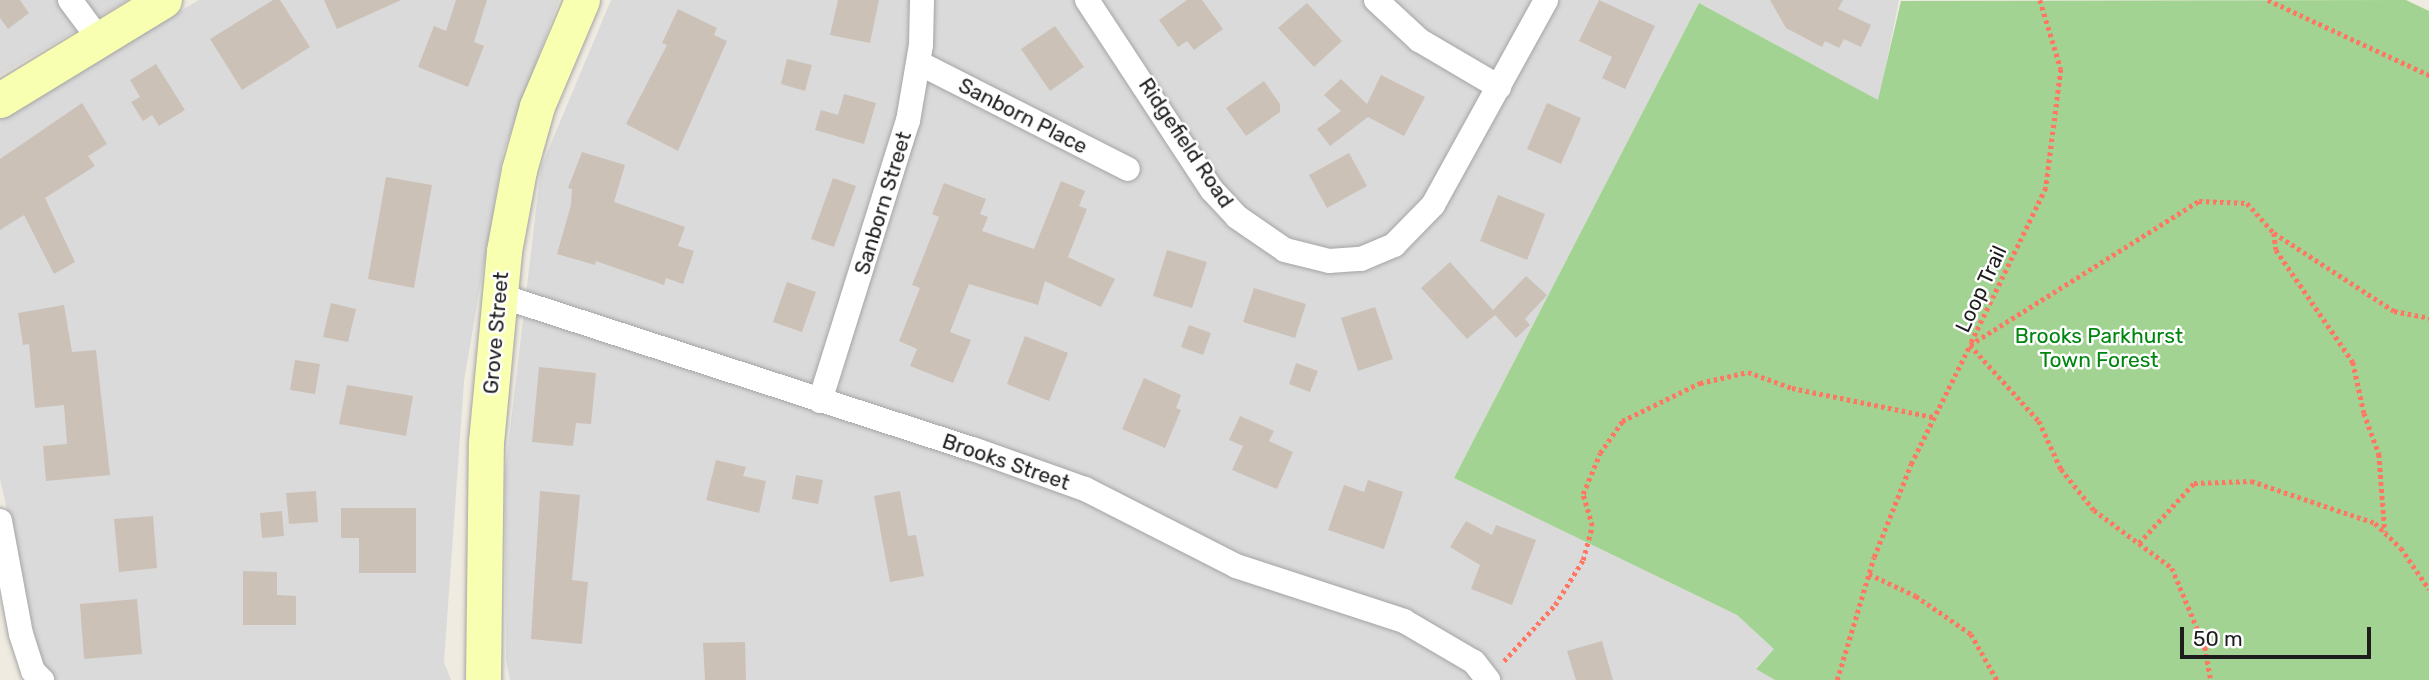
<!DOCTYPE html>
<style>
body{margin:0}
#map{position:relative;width:2429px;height:680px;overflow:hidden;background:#efebe1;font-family:Rubik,sans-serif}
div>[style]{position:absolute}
.residential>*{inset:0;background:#dbdada}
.forest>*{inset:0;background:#a3d392}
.building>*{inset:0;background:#cbc1b7}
.path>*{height:4.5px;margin-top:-2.25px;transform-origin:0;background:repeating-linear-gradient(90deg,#ff7763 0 3.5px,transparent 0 7px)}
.roads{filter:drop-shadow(0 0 2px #a4a4a4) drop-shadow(0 0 2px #a4a4a4)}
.street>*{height:24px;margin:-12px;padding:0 12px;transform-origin:12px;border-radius:12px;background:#fff}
.secondary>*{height:35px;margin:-17.5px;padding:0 17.5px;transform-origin:17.5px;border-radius:17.5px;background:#f9ffb0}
span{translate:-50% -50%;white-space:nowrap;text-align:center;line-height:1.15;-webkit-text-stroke:5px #fff;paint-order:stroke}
.street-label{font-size:21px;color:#1d1d1d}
.park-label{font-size:21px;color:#00850f}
.scale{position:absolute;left:2180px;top:627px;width:191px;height:32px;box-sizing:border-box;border:4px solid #1d1d1d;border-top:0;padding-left:9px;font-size:21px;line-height:24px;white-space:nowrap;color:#1d1d1d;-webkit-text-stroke:5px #fff;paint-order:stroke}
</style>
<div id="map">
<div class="residential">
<i style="clip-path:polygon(0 0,128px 0,0 75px)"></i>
<i style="clip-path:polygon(199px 0,559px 0,503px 153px,464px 381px,444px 662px,451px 680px,45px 680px,0 479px,0 117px)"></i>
<i style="clip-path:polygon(611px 0,1899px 0,1879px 101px,1699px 3px,1454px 478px,1737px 615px,1775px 649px,1756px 668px,1775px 680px,510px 680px,506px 660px,505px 473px,541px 167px)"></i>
</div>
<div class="forest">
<i style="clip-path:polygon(2406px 0,2429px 11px,2429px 680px,1775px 680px,1756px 669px,1774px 649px,1737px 615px,1454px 478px,1699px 3px,1878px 100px,1901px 1px)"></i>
</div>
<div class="building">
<i style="clip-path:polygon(0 0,20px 0,29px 13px,8px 29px,0 18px)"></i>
<i style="clip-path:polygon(273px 0,280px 0,310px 47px,242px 90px,210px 39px)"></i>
<i style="clip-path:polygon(324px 0,401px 0,337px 29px)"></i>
<i style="clip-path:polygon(456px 0,487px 0,474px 42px,484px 46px,468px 87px,418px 67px,434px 26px,446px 31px)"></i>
<i style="clip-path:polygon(838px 0,879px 0,870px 43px,830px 35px)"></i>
<i style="clip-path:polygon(1187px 0,1202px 0,1223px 29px,1194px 50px,1187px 41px,1178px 47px,1159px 20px)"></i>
<i style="clip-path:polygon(1599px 0,1655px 26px,1625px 89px,1602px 78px,1612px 57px,1579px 41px)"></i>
<i style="clip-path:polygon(1770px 0,1843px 0,1838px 9px,1871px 25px,1861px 47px,1844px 39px,1839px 48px,1825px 41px,1822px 47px,1786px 28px)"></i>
<i style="clip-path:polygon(1307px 3px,1342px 41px,1314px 67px,1278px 28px)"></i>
<i style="clip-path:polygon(678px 9px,717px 28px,714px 35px,727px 41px,678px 151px,626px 124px,667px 45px,662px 43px)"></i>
<i style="clip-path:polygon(1055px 26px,1084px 67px,1050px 91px,1021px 49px)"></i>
<i style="clip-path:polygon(787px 59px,812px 65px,805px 91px,781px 84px)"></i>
<i style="clip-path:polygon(156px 64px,185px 110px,159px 126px,152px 115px,143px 121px,131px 102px,140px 97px,130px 80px)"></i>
<i style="clip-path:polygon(1381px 75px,1425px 97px,1404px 136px,1368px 117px,1330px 146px,1317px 129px,1341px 111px,1324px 95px,1341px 79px,1367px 104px)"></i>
<i style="clip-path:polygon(1264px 81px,1280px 104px,1280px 112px,1246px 136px,1226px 108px)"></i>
<i style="clip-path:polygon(844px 94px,876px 103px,864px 144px,815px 130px,821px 110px,838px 115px)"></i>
<i style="clip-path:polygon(82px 103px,107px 144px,88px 156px,95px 166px,45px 198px,75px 262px,54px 274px,24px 215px,0 230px,0 159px)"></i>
<i style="clip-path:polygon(1547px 103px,1581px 118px,1561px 164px,1527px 149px)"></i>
<i style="clip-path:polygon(582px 152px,625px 165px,614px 202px,685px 227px,678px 246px,694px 251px,683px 284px,666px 278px,664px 285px,596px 261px,595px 265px,557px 254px,571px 205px,572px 189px,568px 188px)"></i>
<i style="clip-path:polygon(1349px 153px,1367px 186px,1327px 208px,1309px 175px)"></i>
<i style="clip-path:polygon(386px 177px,432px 185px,414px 288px,368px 279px)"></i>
<i style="clip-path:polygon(833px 178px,856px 186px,834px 247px,811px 239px)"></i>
<i style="clip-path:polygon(1061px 181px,1085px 191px,1079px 206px,1087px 209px,1068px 257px,1115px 279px,1101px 307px,1045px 281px,1038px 305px,969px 284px,950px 332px,971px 340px,953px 383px,910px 366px,917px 349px,899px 341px,920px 288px,912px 285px,939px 217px,932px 214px,944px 183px,986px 199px,980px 214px,988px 217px,982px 231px,1034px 249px)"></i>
<i style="clip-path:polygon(1498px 195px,1545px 214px,1527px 260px,1480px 241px)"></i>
<i style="clip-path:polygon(1167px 250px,1207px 262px,1192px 308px,1153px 296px)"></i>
<i style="clip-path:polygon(1450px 262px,1493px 310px,1526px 276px,1547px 295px,1525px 319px,1530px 325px,1516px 338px,1495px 315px,1467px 339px,1421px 288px)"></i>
<i style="clip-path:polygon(787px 282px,816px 292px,802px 332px,773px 322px)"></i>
<i style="clip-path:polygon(1254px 288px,1306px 304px,1295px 338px,1243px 322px)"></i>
<i style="clip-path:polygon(331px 303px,356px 309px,348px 342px,323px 337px)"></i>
<i style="clip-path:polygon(64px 305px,72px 352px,96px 350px,110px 475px,46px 481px,43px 446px,67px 444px,64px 405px,35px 408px,29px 344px,23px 345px,18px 313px)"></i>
<i style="clip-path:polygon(1375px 307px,1393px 359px,1358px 371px,1341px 318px)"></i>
<i style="clip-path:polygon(1189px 325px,1211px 333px,1203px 355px,1181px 347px)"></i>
<i style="clip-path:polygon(1025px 336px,1068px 353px,1049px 401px,1007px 384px)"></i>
<i style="clip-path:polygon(295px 360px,320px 364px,315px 394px,290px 390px)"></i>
<i style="clip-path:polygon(1296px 363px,1318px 371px,1310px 392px,1289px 384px)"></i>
<i style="clip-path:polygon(539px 367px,596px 373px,591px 424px,576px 423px,573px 446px,532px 442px)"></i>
<i style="clip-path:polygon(1144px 378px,1181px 395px,1176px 408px,1181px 410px,1165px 448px,1122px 429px)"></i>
<i style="clip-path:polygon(347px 385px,413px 396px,406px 436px,339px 424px)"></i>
<i style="clip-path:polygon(1240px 416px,1274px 431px,1269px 441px,1293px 452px,1277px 489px,1232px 470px,1243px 446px,1229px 440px)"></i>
<i style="clip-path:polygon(716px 460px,746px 467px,743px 476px,766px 481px,759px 513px,706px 500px)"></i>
<i style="clip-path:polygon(796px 475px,823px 480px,818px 504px,792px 499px)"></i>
<i style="clip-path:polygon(1368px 480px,1403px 492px,1384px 549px,1328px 530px,1344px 485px,1364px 492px)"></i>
<i style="clip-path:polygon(316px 491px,318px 522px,289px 524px,286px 493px)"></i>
<i style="clip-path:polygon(540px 491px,580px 495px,572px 580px,588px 582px,582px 644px,531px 639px)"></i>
<i style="clip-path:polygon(900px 491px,908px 536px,916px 535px,924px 576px,890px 582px,874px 496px)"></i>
<i style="clip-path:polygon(341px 508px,416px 508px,416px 573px,359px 573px,359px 538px,341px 538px)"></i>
<i style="clip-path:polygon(282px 511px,284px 536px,262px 538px,260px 513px)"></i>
<i style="clip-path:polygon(153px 516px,157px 568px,119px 572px,114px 519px)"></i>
<i style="clip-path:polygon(1466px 521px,1492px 535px,1496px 525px,1536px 540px,1512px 605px,1471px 589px,1480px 565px,1450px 547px)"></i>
<i style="clip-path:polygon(243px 571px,277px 572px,277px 595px,296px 596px,296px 625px,243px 625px)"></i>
<i style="clip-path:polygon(137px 599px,142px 654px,84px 659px,80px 604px)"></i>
<i style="clip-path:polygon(1602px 641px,1613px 680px,1576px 680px,1567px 651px)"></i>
<i style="clip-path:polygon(745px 642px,746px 680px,705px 680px,703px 643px)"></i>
</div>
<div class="path">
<i style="left:2040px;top:0;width:72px;rotate:73.1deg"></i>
<i style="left:2061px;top:69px;width:120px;rotate:97.2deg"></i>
<i style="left:2046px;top:188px;width:174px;rotate:115.8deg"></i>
<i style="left:1970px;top:345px;width:103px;rotate:47.8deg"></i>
<i style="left:2039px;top:421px;width:53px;rotate:65.4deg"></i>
<i style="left:2061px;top:469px;width:53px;rotate:51.2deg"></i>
<i style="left:2094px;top:510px;width:97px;rotate:36.6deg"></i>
<i style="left:2172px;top:568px;width:86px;rotate:67.3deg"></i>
<i style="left:2205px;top:647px;width:34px;rotate:80deg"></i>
<i style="left:2268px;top:0;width:178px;rotate:25deg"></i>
<i style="left:2274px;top:233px;width:17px;rotate:83deg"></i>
<i style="left:2276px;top:250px;width:136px;rotate:55.5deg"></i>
<i style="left:2353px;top:362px;width:52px;rotate:77.8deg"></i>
<i style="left:2364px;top:413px;width:44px;rotate:69.9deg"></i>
<i style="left:2379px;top:454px;width:78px;rotate:85.6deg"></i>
<i style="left:2139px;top:543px;width:81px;rotate:-47.5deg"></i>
<i style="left:2194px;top:483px;width:57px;rotate:-2deg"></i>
<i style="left:2251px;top:481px;width:131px;rotate:18.7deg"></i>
<i style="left:2375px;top:523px;width:36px;rotate:44deg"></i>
<i style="left:2401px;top:548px;width:50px;rotate:55.7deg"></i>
<i style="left:1869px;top:574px;width:52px;rotate:25.1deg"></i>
<i style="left:1916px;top:596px;width:67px;rotate:34.6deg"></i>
<i style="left:1971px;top:634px;width:53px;rotate:60.5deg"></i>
<i style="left:1504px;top:661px;width:76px;rotate:-47.7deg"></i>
<i style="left:1555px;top:605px;width:53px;rotate:-58.1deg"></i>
<i style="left:1583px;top:560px;width:35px;rotate:-75deg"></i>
<i style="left:1592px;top:526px;width:33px;rotate:-106deg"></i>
<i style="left:1583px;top:494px;width:44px;rotate:-67.5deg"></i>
<i style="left:1600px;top:453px;width:39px;rotate:-55deg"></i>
<i style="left:1622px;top:421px;width:87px;rotate:-26deg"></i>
<i style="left:1700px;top:383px;width:49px;rotate:-12.9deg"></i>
<i style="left:1748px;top:372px;width:47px;rotate:20deg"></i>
<i style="left:1792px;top:388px;width:144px;rotate:11.6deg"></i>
<i style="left:1837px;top:680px;width:128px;rotate:-73.3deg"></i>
<i style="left:1874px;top:557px;width:100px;rotate:-68.3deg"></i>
<i style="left:1911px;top:464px;width:133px;rotate:-63.6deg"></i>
<i style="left:1970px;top:345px;width:271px;rotate:-32.2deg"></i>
<i style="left:2199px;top:201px;width:48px;rotate:2.4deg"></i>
<i style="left:2247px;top:203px;width:40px;rotate:48deg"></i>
<i style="left:2274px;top:233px;width:143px;rotate:33deg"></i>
<i style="left:2394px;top:311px;width:36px;rotate:11deg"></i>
</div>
<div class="roads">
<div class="street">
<i style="left:70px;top:0;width:49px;rotate:53.4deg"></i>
<i style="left:1087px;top:0;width:227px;rotate:56.7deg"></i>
<i style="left:1212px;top:190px;width:37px;rotate:47deg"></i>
<i style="left:1237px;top:217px;width:58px;rotate:34.5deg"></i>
<i style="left:1285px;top:250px;width:45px;rotate:14deg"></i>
<i style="left:1329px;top:261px;width:32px;rotate:-4deg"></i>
<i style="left:1361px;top:259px;width:36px;rotate:-23deg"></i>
<i style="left:1394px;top:245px;width:56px;rotate:-45.7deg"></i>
<i style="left:1433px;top:205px;width:234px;rotate:-61.1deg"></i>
<i style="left:1376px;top:0;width:59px;rotate:42.9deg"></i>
<i style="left:1419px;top:40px;width:93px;rotate:30.4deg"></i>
<i style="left:919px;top:63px;width:234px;rotate:26.9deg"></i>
<i style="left:498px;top:295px;width:499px;rotate:18deg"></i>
<i style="left:973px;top:449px;width:119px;rotate:19.7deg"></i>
<i style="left:1085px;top:489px;width:169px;rotate:27deg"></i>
<i style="left:1236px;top:566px;width:177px;rotate:18.1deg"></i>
<i style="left:1404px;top:621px;width:81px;rotate:30.4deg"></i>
<i style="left:1474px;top:662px;width:23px;rotate:52deg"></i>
<i style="left:820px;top:401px;width:294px;rotate:-72.6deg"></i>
<i style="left:908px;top:121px;width:77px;rotate:-80.3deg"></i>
<i style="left:921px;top:45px;width:45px;rotate:-88.7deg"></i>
<i style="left:0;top:521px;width:115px;rotate:79.5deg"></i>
<i style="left:21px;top:634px;width:39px;rotate:72deg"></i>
<i style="left:33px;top:671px;width:13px;rotate:45deg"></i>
</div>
<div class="secondary">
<i style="left:0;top:100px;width:192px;rotate:-31.4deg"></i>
<i style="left:483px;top:680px;width:238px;rotate:-89.3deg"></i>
<i style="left:486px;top:442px;width:192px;rotate:-84.6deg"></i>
<i style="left:504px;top:251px;width:82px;rotate:-79.5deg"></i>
<i style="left:519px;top:170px;width:66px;rotate:-74.3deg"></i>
<i style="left:537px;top:106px;width:115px;rotate:-67deg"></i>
</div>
</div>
<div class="street-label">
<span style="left:1023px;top:116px;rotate:27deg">Sanborn Place</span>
<span style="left:1186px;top:143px;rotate:56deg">Ridgefield Road</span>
<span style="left:883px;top:203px;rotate:-73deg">Sanborn Street</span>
<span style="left:1981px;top:289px;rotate:-65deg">Loop Trail</span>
<span style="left:496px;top:333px;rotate:-85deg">Grove Street</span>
<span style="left:1006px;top:462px;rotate:19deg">Brooks Street</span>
</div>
<div class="park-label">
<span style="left:2099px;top:348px">Brooks Parkhurst<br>Town Forest</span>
</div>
<div class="scale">50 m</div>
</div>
